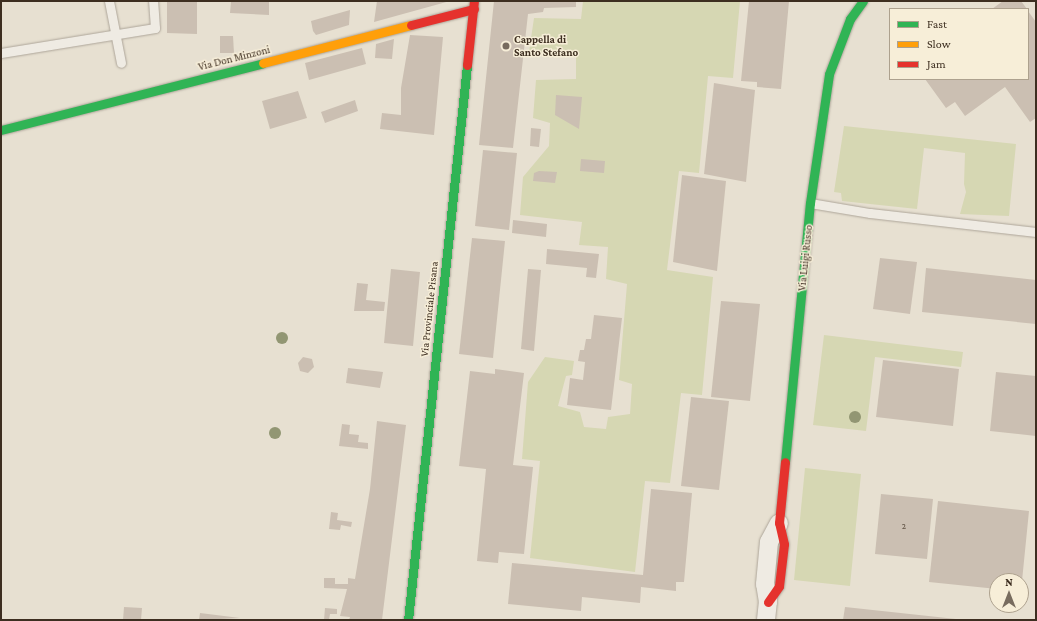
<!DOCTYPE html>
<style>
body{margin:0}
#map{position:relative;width:1037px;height:621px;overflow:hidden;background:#e7e0d1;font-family:"Crimson Pro",serif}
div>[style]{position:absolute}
.green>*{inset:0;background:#d6d7b3}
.building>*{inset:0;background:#cbbfb2}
.roads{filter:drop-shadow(0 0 1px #ada599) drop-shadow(0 0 1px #ada599)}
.lane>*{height:9px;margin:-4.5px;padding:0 4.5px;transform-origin:4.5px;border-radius:4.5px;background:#efebe3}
.street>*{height:18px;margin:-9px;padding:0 9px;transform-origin:9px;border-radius:9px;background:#efebe3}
.fast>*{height:9px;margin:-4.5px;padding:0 4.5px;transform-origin:4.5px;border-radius:4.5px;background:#30b455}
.slow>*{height:9px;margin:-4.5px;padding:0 4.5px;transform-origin:4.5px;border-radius:4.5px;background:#ff9f0a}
.jam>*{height:9px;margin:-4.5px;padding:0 4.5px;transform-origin:4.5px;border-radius:4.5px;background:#e5322d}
.trees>*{width:12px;height:12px;margin:-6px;border-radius:50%;background:#929673}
.dots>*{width:11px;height:11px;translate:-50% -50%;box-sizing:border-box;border:2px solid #f7eed8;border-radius:50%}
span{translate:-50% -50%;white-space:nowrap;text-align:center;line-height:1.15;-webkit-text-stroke:3px #f7eed8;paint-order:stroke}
.number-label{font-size:9px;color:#605244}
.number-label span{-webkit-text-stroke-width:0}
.poi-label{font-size:11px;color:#3d2e20;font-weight:700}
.left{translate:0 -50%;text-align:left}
.street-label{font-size:11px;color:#3d2e20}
.frame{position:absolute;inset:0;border:2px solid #3d2e20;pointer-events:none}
.legend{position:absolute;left:889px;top:8px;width:140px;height:72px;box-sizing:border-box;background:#f7eed8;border:1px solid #ada18e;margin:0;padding:5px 7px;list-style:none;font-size:12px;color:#3d2e20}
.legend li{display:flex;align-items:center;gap:8px;height:20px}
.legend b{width:20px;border:1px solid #ada18e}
.north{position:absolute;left:989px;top:573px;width:40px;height:40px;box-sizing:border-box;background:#f7eed8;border:1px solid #ada18e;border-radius:50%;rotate:0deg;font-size:11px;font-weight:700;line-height:16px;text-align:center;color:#3d2e20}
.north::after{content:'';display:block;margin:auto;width:14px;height:18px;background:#786c5e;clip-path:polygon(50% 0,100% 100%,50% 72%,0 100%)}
</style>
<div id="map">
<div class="green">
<i style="clip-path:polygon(583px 1px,740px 1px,733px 78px,708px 76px,699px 173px,679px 171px,667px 270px,713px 277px,702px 395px,681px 393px,670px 483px,645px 481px,635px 572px,530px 558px,540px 461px,522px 459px,528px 382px,545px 357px,574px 361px,572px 375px,566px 376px,558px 406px,580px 412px,584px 427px,606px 429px,608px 417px,630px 414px,632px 384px,619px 380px,627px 284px,606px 279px,608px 247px,579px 245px,582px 222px,520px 215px,523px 177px,549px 146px,550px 123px,533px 118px,536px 80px,576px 79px,576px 56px,529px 52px,534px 18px,581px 19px)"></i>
<i style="clip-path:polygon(844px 126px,1016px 144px,1009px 216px,960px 214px,966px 192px,964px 184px,965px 153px,924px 148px,917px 209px,842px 201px,841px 193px,834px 192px)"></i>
<i style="clip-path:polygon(824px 335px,963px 352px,961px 367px,875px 357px,866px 431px,813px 425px)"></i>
<i style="clip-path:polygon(805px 468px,861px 474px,850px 586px,794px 580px)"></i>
</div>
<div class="building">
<i style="clip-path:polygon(167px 1px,197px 1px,197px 34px,167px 33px)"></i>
<i style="clip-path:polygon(231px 1px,269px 1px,269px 15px,230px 13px)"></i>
<i style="clip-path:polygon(377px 1px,450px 1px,374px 22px)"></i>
<i style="clip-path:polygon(494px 1px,576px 1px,576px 7px,544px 8px,543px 12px,528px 14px,513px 148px,479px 145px)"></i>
<i style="clip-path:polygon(749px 1px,789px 1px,781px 89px,757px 87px,757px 82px,741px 81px)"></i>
<i style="clip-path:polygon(1003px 1px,1021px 1px,1027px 9px,992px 9px)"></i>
<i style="clip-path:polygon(350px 10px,349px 25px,316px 35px,313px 31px,311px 21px)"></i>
<i style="clip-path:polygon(1028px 11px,1036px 22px,1036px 118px,1030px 122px,1005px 87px,965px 116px,955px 102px,946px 108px,925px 79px,1028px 79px)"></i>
<i style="clip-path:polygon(410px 35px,443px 37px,434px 135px,380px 129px,382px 113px,401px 115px,401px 88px)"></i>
<i style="clip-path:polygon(220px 36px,233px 36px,234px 53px,220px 53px)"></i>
<i style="clip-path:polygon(394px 39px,392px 59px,375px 58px,376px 44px)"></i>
<i style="clip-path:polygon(362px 48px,366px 64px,309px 80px,305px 63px)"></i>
<i style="clip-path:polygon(714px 83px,755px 90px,746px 182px,704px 174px)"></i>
<i style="clip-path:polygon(298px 91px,307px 118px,270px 129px,262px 101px)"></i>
<i style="clip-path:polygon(556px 95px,582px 97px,579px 129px,555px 115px)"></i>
<i style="clip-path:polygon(355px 100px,358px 111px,325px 123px,321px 112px)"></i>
<i style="clip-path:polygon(531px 128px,541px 129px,539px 147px,530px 146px)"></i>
<i style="clip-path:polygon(483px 150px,517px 153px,509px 230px,475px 226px)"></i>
<i style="clip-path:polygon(581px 159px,605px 161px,604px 173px,580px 171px)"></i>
<i style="clip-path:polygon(539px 171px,557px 172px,555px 183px,533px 181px,534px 173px)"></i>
<i style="clip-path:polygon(682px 175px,726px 181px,717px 271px,673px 262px)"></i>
<i style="clip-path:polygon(513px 220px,547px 224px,546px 237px,512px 233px)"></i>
<i style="clip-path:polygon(472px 238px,505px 241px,493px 358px,459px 354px)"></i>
<i style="clip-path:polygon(547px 249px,599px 254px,596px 278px,586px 277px,587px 268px,546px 264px)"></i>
<i style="clip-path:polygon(880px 258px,917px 262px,910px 314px,873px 309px)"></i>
<i style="clip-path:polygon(926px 268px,1036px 280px,1036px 324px,922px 312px)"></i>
<i style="clip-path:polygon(391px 269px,420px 272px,413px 346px,384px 343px)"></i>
<i style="clip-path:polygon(528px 269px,541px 270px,534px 351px,521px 349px)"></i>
<i style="clip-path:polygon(357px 283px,368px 284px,366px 300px,385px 302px,384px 311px,354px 311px)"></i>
<i style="clip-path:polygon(721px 301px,760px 304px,750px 401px,711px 397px)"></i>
<i style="clip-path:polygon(594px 315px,622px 318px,611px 410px,567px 405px,570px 378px,583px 380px,585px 362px,578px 361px,580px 350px,584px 350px,586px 339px,591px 339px)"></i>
<i style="clip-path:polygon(303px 357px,312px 359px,314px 367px,308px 373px,300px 371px,298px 363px)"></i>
<i style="clip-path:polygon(883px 360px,959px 369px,953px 426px,876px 417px)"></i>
<i style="clip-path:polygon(348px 368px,383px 372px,380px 388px,346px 383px)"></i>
<i style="clip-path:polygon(495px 369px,524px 373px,513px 465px,533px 467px,524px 554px,499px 552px,498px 563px,477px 561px,486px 469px,459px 466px,470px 371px,495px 374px)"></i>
<i style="clip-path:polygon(996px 372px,1036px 376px,1036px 436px,990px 431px)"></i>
<i style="clip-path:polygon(691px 397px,729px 401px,719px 490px,681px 486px)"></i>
<i style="clip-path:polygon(377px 421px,406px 425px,382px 620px,349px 620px,350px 617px,340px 616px,347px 589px,324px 588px,324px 578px,335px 578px,335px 584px,348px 584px,348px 578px,355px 579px,370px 489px)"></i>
<i style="clip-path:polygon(342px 424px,350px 425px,349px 434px,359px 435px,358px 442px,368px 443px,368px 449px,339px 446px)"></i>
<i style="clip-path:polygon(651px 489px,692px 493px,684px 582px,676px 582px,676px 591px,641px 587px,640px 603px,582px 597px,581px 611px,508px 604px,512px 563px,643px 575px)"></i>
<i style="clip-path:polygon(881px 494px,933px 499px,927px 559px,875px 554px)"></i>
<i style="clip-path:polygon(938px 501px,1029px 511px,1022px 581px,997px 581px,997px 589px,929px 582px)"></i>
<i style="clip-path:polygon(331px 512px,338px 513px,337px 520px,352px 522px,351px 527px,341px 525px,340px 530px,329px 529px)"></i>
<i style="clip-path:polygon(124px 607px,142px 608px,141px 620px,123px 620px)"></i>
<i style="clip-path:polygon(845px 607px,956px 619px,956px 620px,843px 620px)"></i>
<i style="clip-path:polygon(325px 608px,337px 609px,337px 614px,330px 614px,329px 620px,324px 620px)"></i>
<i style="clip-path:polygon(200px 613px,240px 618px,199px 620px)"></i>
</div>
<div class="roads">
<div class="lane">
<i style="left:109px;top:1px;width:63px;rotate:79deg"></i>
<i style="left:1px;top:53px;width:156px;rotate:-9.2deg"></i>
<i style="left:155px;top:28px;width:27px;rotate:-94deg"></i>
<i style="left:810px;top:203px;width:61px;rotate:9.5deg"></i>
<i style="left:870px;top:213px;width:167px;rotate:6.5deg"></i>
</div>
<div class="street">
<i style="left:766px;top:620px;width:18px;rotate:-84deg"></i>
<i style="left:768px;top:602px;width:18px;rotate:-99deg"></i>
<i style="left:765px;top:584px;width:42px;rotate:-84.6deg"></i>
<i style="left:769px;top:542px;width:21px;rotate:-62deg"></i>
</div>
<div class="fast">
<i style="left:1px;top:130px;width:270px;rotate:-14.3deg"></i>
<i style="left:785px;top:462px;width:260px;rotate:-84.5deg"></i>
<i style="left:810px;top:203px;width:130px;rotate:-81.6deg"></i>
<i style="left:829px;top:74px;width:59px;rotate:-69.1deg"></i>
<i style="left:850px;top:19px;width:22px;rotate:-54deg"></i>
<i style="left:408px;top:620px;width:558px;rotate:-83.93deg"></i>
</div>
<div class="slow">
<i style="left:263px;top:63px;width:153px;rotate:-14.4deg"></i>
</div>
<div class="jam">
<i style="left:411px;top:25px;width:65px;rotate:-14.3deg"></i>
<i style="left:467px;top:65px;width:64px;rotate:-83.8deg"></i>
<i style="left:768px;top:602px;width:19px;rotate:-55deg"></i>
<i style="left:779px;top:586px;width:42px;rotate:-83.2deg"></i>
<i style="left:784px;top:544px;width:22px;rotate:-103deg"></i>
<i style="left:779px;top:523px;width:61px;rotate:-84.4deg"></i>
</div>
</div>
<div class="trees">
<i style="left:282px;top:338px"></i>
<i style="left:855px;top:417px"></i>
<i style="left:275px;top:433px"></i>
</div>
<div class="dots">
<i style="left:506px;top:46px;background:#786c5e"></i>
</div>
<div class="number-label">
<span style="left:904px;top:526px">2</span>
</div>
<div class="poi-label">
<span class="left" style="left:514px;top:46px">Cappella di<br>Santo Stefano</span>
</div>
<div class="street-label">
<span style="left:234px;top:58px;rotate:-14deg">Via Don Minzoni</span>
<span style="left:805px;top:258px;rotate:-84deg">Via Luigi Russo</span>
<span style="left:429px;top:309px;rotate:-84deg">Via Provinciale Pisana</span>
</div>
<div class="frame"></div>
<ul class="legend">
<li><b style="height:5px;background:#30b455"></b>Fast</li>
<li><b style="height:5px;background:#ff9f0a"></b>Slow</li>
<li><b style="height:5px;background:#e5322d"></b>Jam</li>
</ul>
<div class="north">N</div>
</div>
